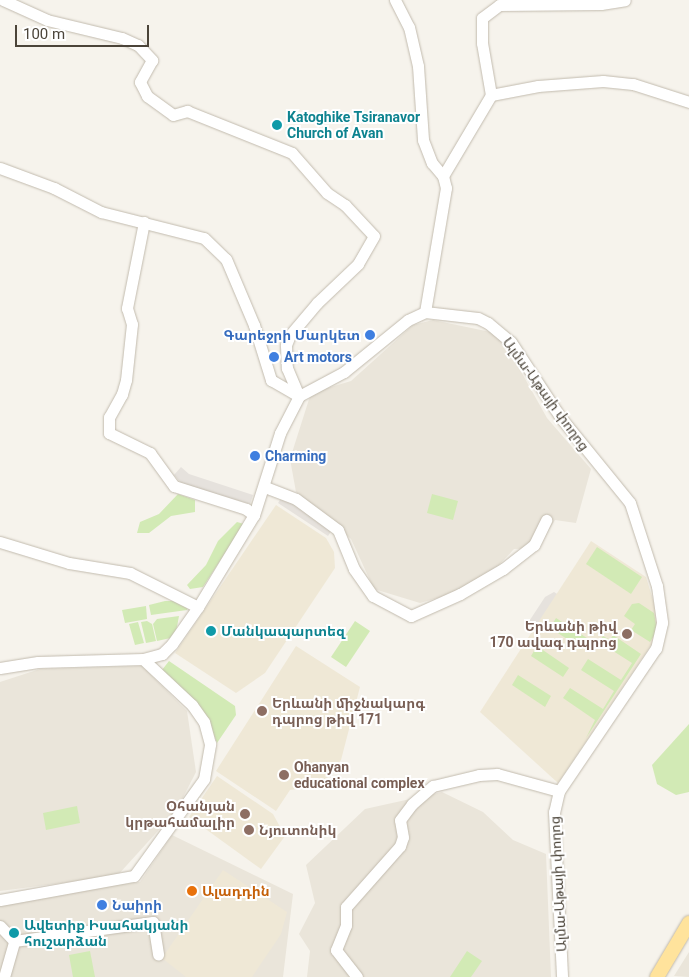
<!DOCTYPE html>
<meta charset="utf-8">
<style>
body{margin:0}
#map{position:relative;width:689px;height:977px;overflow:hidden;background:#f6f3ec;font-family:Roboto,"Noto Sans Armenian",sans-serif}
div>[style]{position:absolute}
.residential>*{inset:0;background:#eae5da}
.industrial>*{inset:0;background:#e6e2dd}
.education>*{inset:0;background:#efe8d6}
.green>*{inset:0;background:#d2eab5}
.roads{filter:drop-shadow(0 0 1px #c2bbae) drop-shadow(0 0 1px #c2bbae)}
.minor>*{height:11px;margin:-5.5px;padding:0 5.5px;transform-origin:5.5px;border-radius:5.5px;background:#fff}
.major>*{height:14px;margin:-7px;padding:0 7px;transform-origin:7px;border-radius:7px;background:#ffe39c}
.dots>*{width:14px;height:14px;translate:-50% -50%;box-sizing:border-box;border:2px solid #fff;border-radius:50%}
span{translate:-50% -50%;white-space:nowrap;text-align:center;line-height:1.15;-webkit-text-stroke:4px #fff;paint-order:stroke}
.culture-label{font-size:14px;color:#0d838f;font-weight:700}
.left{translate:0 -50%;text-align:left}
.shop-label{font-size:14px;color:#366cbe;font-weight:700}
.right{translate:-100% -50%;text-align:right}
.street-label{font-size:14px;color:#4b4439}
.education-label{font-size:14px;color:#785e54;font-weight:700}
.food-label{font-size:14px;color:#c56008;font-weight:700}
.scale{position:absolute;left:15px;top:25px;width:134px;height:22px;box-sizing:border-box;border:2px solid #4b4439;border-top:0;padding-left:6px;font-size:15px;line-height:18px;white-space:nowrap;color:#4b4439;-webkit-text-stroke:4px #fff;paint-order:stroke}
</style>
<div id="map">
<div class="residential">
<i style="clip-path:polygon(433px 320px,500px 334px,547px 418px,591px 469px,576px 523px,555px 520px,537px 548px,514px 549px,498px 566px,459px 592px,420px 603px,374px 589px,351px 539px,296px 492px,290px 459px,311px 393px,351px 381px,413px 325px)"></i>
<i style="clip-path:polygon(142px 666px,187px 711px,196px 772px,176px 811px,117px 876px,0 891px,0 682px,40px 669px)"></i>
<i style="clip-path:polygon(442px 792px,483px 812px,513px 840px,546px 854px,551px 977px,307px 977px,310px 951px,299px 934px,315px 903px,306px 865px,365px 809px)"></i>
<i style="clip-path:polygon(172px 835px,293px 894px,283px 977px,0 977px,0 903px,55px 892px,140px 882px)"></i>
<i style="clip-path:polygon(689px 952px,689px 977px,674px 976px)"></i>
</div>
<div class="industrial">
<i style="clip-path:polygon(181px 467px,189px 474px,253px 495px,250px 504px,182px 484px,174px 475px)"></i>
<i style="clip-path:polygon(282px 497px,332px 530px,328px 536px,278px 503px)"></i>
<i style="clip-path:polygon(554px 592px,562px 597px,537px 633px,526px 626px,545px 597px)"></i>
</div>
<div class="education">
<i style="clip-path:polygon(276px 505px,326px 538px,334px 552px,335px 568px,265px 673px,236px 693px,175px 653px)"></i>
<i style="clip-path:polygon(591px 541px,646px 577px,662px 629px,558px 783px,480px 712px)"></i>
<i style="clip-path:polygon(296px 646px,360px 687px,341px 760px,321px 786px,290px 790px,276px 811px,216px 771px)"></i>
<i style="clip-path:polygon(217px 776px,273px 814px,285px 836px,261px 869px,189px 817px)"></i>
<i style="clip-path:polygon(223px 870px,287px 912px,281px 934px,252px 977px,186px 977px,162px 958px)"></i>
</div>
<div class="green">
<i style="clip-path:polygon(178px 494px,195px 500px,195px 512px,171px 516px,149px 533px,137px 533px,140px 522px,159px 514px)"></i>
<i style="clip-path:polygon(432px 494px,458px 501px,453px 520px,427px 513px)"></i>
<i style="clip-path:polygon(237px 522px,244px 524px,203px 587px,190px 589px,187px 585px,206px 565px,218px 541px)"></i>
<i style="clip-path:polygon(597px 547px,642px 577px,631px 594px,586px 564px)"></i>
<i style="clip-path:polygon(165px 601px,183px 601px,188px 606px,187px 610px,151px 615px,149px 605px)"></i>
<i style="clip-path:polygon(639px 603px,654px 613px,657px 631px,650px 642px,631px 630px,635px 624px,624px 616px,632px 604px)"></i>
<i style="clip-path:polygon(146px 606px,147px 619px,125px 623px,122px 610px)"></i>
<i style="clip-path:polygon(179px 616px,175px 637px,157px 641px,153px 624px,157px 619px)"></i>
<i style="clip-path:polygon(556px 618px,587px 638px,581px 648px,550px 628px)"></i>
<i style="clip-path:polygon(147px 621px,152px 624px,156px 641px,146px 643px,141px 622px)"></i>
<i style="clip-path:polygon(355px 621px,370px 631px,346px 667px,331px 657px)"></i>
<i style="clip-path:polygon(138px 622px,144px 643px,135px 645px,129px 624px)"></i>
<i style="clip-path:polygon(613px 635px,641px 654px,586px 738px,595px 720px,563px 698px,570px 688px,603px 709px,614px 691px,581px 670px,588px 659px,621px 680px,632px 663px,599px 642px,603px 636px,610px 640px)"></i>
<i style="clip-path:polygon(537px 646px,569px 668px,563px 677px,531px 656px)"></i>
<i style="clip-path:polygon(169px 661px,235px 706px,236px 715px,217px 743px,206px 715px,162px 670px)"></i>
<i style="clip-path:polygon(518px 675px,551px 696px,545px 707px,512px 685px)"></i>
<i style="clip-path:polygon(689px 724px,689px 792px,676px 795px,657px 784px,652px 765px)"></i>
<i style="clip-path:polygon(77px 806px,80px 823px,46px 830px,43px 813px)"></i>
<i style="clip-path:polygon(90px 951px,95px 977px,73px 977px,69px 955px)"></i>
<i style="clip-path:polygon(467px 951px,482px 961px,471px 977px,450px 977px)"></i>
</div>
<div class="roads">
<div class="minor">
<i style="left:3px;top:0;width:48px;rotate:24.4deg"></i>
<i style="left:47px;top:20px;width:77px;rotate:13.5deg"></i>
<i style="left:122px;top:38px;width:17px;rotate:24deg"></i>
<i style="left:138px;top:45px;width:21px;rotate:47deg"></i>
<i style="left:152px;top:60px;width:25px;rotate:119deg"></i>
<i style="left:140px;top:82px;width:16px;rotate:63deg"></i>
<i style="left:147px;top:96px;width:32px;rotate:36deg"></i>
<i style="left:173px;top:115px;width:15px;rotate:-16deg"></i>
<i style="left:187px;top:111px;width:113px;rotate:21.8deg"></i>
<i style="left:292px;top:153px;width:53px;rotate:48.8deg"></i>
<i style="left:327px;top:193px;width:22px;rotate:34deg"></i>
<i style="left:345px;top:205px;width:42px;rotate:46.9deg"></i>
<i style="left:374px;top:236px;width:32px;rotate:120deg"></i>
<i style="left:358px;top:264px;width:57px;rotate:136.4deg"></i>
<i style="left:317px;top:303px;width:42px;rotate:130.2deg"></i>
<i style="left:290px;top:335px;width:11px;rotate:112deg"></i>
<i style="left:286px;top:345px;width:23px;rotate:88deg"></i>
<i style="left:287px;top:368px;width:30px;rotate:67deg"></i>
<i style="left:395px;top:0;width:30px;rotate:63deg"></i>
<i style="left:409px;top:27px;width:40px;rotate:77deg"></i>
<i style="left:418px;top:66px;width:74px;rotate:86.1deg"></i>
<i style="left:423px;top:140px;width:25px;rotate:69deg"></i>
<i style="left:432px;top:163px;width:17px;rotate:50deg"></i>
<i style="left:491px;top:95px;width:53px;rotate:-99.8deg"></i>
<i style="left:482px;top:43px;width:25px;rotate:-90deg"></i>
<i style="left:482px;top:18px;width:21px;rotate:-37deg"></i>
<i style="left:499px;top:5px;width:102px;rotate:-0.6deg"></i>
<i style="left:601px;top:4px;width:24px;rotate:-9deg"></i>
<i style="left:0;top:168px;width:58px;rotate:20.3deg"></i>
<i style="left:54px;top:188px;width:53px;rotate:27.1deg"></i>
<i style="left:101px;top:212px;width:106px;rotate:14.2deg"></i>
<i style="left:204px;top:238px;width:30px;rotate:44deg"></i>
<i style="left:226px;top:259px;width:72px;rotate:67deg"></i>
<i style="left:254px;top:325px;width:58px;rotate:72.8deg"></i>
<i style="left:271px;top:380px;width:32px;rotate:30deg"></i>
<i style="left:144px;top:222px;width:88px;rotate:101.2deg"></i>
<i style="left:127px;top:308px;width:17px;rotate:73deg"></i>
<i style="left:132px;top:324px;width:56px;rotate:96.1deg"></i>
<i style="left:126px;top:380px;width:15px;rotate:106deg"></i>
<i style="left:122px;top:394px;width:26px;rotate:119deg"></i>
<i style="left:109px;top:417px;width:16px;rotate:90deg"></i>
<i style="left:109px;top:433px;width:46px;rotate:26deg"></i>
<i style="left:150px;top:453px;width:41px;rotate:54deg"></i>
<i style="left:174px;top:486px;width:76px;rotate:17.7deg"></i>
<i style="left:246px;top:509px;width:10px;rotate:37deg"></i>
<i style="left:425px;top:312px;width:126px;rotate:-80.4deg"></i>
<i style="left:446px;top:188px;width:12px;rotate:-104deg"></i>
<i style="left:443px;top:176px;width:94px;rotate:-59.3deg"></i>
<i style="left:491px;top:95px;width:48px;rotate:-10.8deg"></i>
<i style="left:538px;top:86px;width:65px;rotate:-4.4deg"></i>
<i style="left:603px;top:81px;width:30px;rotate:6deg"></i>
<i style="left:633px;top:84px;width:59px;rotate:17.8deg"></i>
<i style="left:265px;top:487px;width:33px;rotate:21deg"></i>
<i style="left:296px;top:499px;width:52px;rotate:36.4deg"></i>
<i style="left:338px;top:530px;width:42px;rotate:67.7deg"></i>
<i style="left:354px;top:569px;width:33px;rotate:55deg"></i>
<i style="left:373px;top:596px;width:43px;rotate:27.8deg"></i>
<i style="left:411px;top:616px;width:54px;rotate:-24.2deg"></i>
<i style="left:460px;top:594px;width:50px;rotate:-30.2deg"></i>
<i style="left:503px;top:569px;width:39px;rotate:-38deg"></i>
<i style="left:534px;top:545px;width:28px;rotate:-64deg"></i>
<i style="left:0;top:542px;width:72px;rotate:16.9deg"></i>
<i style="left:69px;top:563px;width:62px;rotate:9.3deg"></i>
<i style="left:130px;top:573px;width:76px;rotate:26.6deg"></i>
<i style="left:0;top:668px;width:38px;rotate:-9deg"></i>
<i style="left:38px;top:662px;width:105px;rotate:-1.6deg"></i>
<i style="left:143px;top:659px;width:20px;rotate:-15deg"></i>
<i style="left:162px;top:654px;width:14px;rotate:-45deg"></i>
<i style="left:172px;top:644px;width:45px;rotate:-54.9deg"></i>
<i style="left:198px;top:607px;width:108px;rotate:-58.7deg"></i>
<i style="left:254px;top:515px;width:86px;rotate:-72.4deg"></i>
<i style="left:280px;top:433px;width:42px;rotate:-62.8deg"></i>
<i style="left:299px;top:396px;width:51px;rotate:-28.1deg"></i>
<i style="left:344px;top:372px;width:82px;rotate:-39.1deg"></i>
<i style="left:408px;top:320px;width:19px;rotate:-25deg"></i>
<i style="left:425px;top:312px;width:53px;rotate:6.5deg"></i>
<i style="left:478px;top:318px;width:11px;rotate:27deg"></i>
<i style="left:488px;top:323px;width:30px;rotate:40deg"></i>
<i style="left:511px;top:342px;width:91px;rotate:56.7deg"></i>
<i style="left:561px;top:418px;width:109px;rotate:50.9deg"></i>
<i style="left:630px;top:503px;width:87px;rotate:72deg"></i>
<i style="left:657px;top:586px;width:37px;rotate:82deg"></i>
<i style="left:662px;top:623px;width:26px;rotate:103deg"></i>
<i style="left:656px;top:648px;width:173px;rotate:124.1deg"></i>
<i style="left:559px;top:791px;width:22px;rotate:103deg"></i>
<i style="left:554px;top:812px;width:165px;rotate:87.2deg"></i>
<i style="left:0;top:900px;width:136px;rotate:-10.2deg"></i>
<i style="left:134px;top:876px;width:120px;rotate:-54.2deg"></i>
<i style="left:204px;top:779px;width:36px;rotate:-80deg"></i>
<i style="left:210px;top:744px;width:23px;rotate:-105deg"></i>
<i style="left:204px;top:722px;width:21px;rotate:-125deg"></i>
<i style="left:192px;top:705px;width:67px;rotate:-136.8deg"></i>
<i style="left:0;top:926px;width:21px;rotate:47deg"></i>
<i style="left:14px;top:941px;width:140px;rotate:-7.8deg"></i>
<i style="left:153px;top:922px;width:33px;rotate:81deg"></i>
<i style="left:4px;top:977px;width:37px;rotate:-74deg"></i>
<i style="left:357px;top:977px;width:34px;rotate:-128deg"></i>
<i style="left:336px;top:950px;width:27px;rotate:-68deg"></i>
<i style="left:346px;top:925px;width:18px;rotate:-90deg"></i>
<i style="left:346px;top:907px;width:81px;rotate:-48.5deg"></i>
<i style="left:400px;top:846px;width:9px;rotate:-72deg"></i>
<i style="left:403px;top:837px;width:17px;rotate:-100deg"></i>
<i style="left:400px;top:820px;width:20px;rotate:-53deg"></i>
<i style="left:412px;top:804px;width:28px;rotate:-41deg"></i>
<i style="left:433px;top:786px;width:47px;rotate:-13.4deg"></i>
<i style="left:479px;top:775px;width:18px;rotate:-3deg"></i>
<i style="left:497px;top:774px;width:64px;rotate:15.3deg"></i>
</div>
<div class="major">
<i style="left:657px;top:977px;width:63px;rotate:-59.3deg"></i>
</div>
</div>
<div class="dots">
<i style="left:277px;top:125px;background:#0f9aa8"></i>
<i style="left:370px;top:335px;background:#3f7fe0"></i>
<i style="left:274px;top:357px;background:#3f7fe0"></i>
<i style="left:255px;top:456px;background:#3f7fe0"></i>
<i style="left:211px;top:631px;background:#0f9aa8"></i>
<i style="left:627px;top:634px;background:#8d6e63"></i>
<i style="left:262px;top:711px;background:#8d6e63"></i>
<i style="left:284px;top:775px;background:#8d6e63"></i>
<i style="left:245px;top:814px;background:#8d6e63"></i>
<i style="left:249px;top:830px;background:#8d6e63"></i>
<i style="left:192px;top:891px;background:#e8710a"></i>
<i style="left:102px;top:905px;background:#3f7fe0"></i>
<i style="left:14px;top:933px;background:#0f9aa8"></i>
</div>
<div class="culture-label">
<span class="left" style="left:287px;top:125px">Katoghike Tsiranavor<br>Church of Avan</span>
<span class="left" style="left:221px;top:631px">Մանկապարտեզ</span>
<span class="left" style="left:24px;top:933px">Ավետիք Իսահակյանի<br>հուշարձան</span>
</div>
<div class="shop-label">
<span class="right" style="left:360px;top:335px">Գարեջրի Մարկետ</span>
<span class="left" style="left:284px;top:357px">Art motors</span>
<span class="left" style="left:265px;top:456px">Charming</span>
<span class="left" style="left:112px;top:905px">Նաիրի</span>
</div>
<div class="street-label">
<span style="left:546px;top:394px;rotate:54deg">Ալմա-Աթայի փողոց</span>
<span style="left:558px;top:884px;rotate:-93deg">Ալմա-Աթայի փողոց</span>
</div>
<div class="education-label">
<span class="right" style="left:617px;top:634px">Երևանի թիվ<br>170 ավագ դպրոց</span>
<span class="left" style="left:272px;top:711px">Երևանի միջնակարգ<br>դպրոց թիվ 171</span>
<span class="left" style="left:294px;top:775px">Ohanyan<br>educational complex</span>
<span class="right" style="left:235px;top:814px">Օհանյան<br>կրթահամալիր</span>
<span class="left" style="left:259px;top:830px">Նյուտոնիկ</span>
</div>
<div class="food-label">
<span class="left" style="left:202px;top:891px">Ալադդին</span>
</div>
<div class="scale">100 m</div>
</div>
